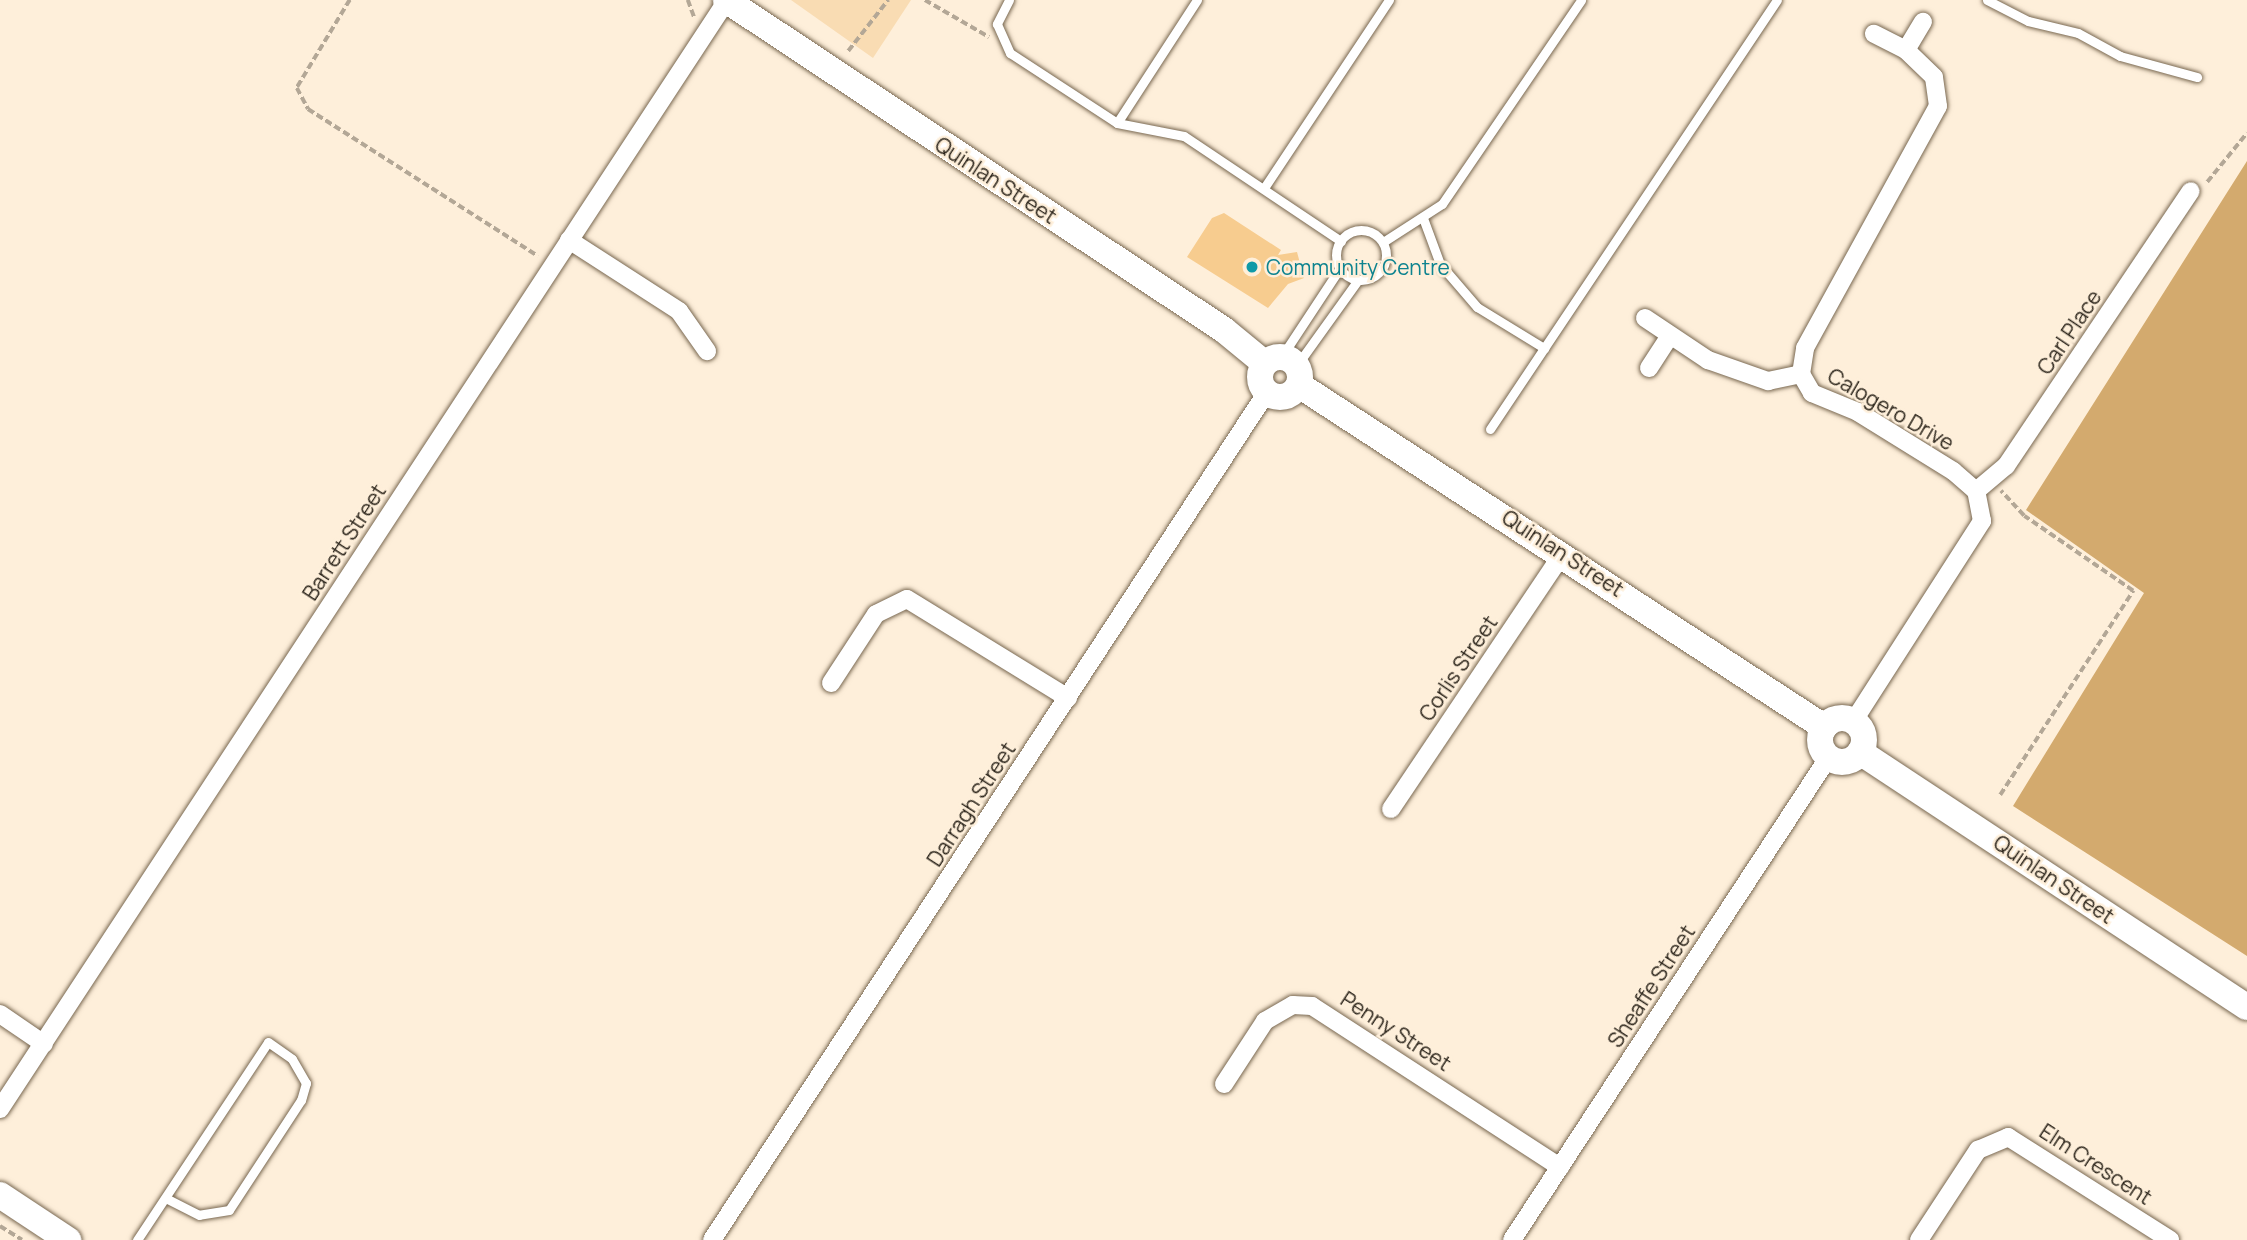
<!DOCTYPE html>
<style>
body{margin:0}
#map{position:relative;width:2247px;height:1240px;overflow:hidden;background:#feefda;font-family:Manrope,sans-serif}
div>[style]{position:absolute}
.green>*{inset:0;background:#f9dcb3}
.forest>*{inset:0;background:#d3aa6e}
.building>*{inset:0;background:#f7cc8f}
.path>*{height:3.5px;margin-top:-1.75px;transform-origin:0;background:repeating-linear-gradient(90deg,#b3a796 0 7px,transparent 0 10.5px)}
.roads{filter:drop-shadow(0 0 2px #786750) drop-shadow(0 0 2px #786750)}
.lane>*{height:9px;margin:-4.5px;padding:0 4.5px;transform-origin:4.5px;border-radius:4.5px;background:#fff}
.lane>.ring{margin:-4.5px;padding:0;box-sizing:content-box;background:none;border:9px solid #fff;border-radius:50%}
.street>*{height:18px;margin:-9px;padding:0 9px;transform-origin:9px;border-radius:9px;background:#fff}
.secondary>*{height:26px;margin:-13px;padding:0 13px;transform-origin:13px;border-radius:13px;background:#fff}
.secondary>.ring{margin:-13px;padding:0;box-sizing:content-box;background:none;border:26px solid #fff;border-radius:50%}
.dots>*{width:19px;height:19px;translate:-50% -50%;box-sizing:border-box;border:4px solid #feefda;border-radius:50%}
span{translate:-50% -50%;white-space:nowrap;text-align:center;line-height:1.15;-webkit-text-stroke:5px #feefda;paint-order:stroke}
.street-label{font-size:21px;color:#2d261c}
.culture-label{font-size:21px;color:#0d838f}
.left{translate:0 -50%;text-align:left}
</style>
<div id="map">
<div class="green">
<i style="clip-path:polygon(791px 0,911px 0,873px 58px)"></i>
</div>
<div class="forest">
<i style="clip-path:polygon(2247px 161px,2247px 956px,2013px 806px,2144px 593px,2026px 510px)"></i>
</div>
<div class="building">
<i style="clip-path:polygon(1224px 213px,1281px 250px,1278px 255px,1297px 252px,1304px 278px,1288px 284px,1268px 308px,1187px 257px,1212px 218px)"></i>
</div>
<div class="path">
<i style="left:350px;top:0;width:103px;rotate:121.1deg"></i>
<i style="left:297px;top:88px;width:24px;rotate:62deg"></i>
<i style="left:308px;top:109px;width:273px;rotate:32.6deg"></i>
<i style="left:688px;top:0;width:20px;rotate:70deg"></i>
<i style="left:925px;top:0;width:74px;rotate:30deg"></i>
<i style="left:848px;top:51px;width:65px;rotate:-51.9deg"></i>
<i style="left:2207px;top:182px;width:63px;rotate:-50.8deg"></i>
<i style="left:2000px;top:795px;width:244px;rotate:-56.9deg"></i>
<i style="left:2133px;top:591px;width:132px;rotate:-145.5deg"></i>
<i style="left:2024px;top:516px;width:34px;rotate:-133deg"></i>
<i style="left:0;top:1226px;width:26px;rotate:32deg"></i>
</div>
<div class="roads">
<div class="lane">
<i style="left:1009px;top:0;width:27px;rotate:117deg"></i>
<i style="left:997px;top:24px;width:32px;rotate:66deg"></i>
<i style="left:1010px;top:53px;width:128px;rotate:33.2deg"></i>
<i style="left:1117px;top:123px;width:68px;rotate:11deg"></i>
<i style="left:1184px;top:136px;width:189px;rotate:33.8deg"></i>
<i style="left:1987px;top:0;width:46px;rotate:27.1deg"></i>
<i style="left:2028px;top:21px;width:51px;rotate:13.5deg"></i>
<i style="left:2078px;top:33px;width:48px;rotate:28.7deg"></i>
<i style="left:2120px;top:56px;width:80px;rotate:15.3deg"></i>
<i style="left:1117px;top:123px;width:147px;rotate:-57deg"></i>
<i style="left:1264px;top:188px;width:226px;rotate:-56.4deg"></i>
<i style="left:1423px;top:218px;width:49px;rotate:69.7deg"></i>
<i style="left:1440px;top:264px;width:57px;rotate:49.3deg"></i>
<i style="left:1477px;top:307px;width:79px;rotate:31.5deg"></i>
<i class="ring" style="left:1336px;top:230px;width:41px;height:41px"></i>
<i style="left:1383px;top:242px;width:70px;rotate:-32.8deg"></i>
<i style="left:1442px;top:204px;width:247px;rotate:-55.7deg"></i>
<i style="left:1282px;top:356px;width:105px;rotate:-56.6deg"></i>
<i style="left:1297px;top:365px;width:105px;rotate:-54.3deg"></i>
<i style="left:1490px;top:429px;width:516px;rotate:-56.22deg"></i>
<i style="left:137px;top:1240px;width:237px;rotate:-56.5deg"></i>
<i style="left:268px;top:1042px;width:29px;rotate:35deg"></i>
<i style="left:292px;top:1059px;width:28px;rotate:60deg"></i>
<i style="left:306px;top:1083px;width:18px;rotate:106deg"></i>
<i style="left:301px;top:1100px;width:131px;rotate:123.2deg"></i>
<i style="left:229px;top:1210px;width:30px;rotate:171deg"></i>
<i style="left:199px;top:1215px;width:37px;rotate:-153deg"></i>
</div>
<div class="street">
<i style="left:1906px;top:50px;width:33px;rotate:-59deg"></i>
<i style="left:569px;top:240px;width:131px;rotate:32.8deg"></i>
<i style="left:679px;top:311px;width:49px;rotate:55deg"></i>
<i style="left:1645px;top:318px;width:76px;rotate:33.7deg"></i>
<i style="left:1708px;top:360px;width:64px;rotate:19.3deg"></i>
<i style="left:1768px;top:381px;width:34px;rotate:-12deg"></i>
<i style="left:1649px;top:368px;width:38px;rotate:-57deg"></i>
<i style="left:1976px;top:491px;width:39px;rotate:-40deg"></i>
<i style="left:2006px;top:466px;width:331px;rotate:-56.1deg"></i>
<i style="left:831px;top:683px;width:82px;rotate:-56.9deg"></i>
<i style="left:876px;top:614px;width:34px;rotate:-26deg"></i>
<i style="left:907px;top:599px;width:189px;rotate:31.6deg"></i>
<i style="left:1853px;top:722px;width:239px;rotate:-57.3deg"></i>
<i style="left:1982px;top:521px;width:31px;rotate:-101deg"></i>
<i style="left:1976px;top:491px;width:30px;rotate:-139deg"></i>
<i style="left:1953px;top:471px;width:112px;rotate:-148.2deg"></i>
<i style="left:1858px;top:412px;width:50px;rotate:-157.6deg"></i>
<i style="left:1812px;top:393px;width:22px;rotate:-120deg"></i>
<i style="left:1801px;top:374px;width:26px;rotate:-81deg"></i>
<i style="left:1805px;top:348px;width:276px;rotate:-61.2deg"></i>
<i style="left:1938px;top:106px;width:29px;rotate:-98deg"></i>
<i style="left:1934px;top:77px;width:39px;rotate:-136deg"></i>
<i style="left:1906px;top:50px;width:36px;rotate:-153deg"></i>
<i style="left:1391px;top:809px;width:308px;rotate:-56.1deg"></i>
<i style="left:0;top:1014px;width:53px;rotate:34.3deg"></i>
<i style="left:1224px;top:1084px;width:75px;rotate:-56.9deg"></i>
<i style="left:1265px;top:1021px;width:32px;rotate:-30deg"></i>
<i style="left:1293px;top:1005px;width:19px;rotate:3deg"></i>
<i style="left:1312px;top:1006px;width:296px;rotate:33deg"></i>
<i style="left:0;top:1109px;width:1326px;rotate:-56.75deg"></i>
<i style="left:712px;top:1240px;width:1013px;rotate:-56.8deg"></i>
<i style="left:1512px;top:1240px;width:576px;rotate:-56.75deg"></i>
<i style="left:1919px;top:1240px;width:108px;rotate:-56.8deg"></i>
<i style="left:1978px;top:1150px;width:33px;rotate:-23deg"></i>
<i style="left:2008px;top:1137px;width:192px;rotate:32.4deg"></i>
</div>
<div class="secondary">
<i style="left:726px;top:0;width:597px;rotate:33.53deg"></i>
<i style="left:1224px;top:330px;width:52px;rotate:39.5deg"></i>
<i class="ring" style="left:1260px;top:357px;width:14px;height:14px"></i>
<i style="left:1299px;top:385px;width:627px;rotate:33.08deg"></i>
<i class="ring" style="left:1820px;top:718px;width:18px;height:18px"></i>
<i style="left:1860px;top:752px;width:463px;rotate:33.4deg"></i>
<i style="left:0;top:1195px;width:82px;rotate:33.5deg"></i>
</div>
</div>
<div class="dots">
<i style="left:1252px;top:267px;background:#0f9aa8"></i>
</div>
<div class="street-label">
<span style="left:996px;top:180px;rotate:33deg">Quinlan Street</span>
<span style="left:2069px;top:332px;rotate:-56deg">Carl Place</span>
<span style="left:1891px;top:409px;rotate:30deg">Calogero Drive</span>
<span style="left:344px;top:542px;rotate:-57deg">Barrett Street</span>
<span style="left:1563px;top:553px;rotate:33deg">Quinlan Street</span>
<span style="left:1458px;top:668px;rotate:-56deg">Corlis Street</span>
<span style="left:971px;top:804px;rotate:-57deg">Darragh Street</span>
<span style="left:2054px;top:879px;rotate:34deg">Quinlan Street</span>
<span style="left:1651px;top:986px;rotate:-57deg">Sheaffe Street</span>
<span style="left:1396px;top:1031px;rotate:33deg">Penny Street</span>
<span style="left:2096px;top:1164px;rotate:33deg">Elm Crescent</span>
</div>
<div class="culture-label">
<span class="left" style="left:1266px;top:267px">Community Centre</span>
</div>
</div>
